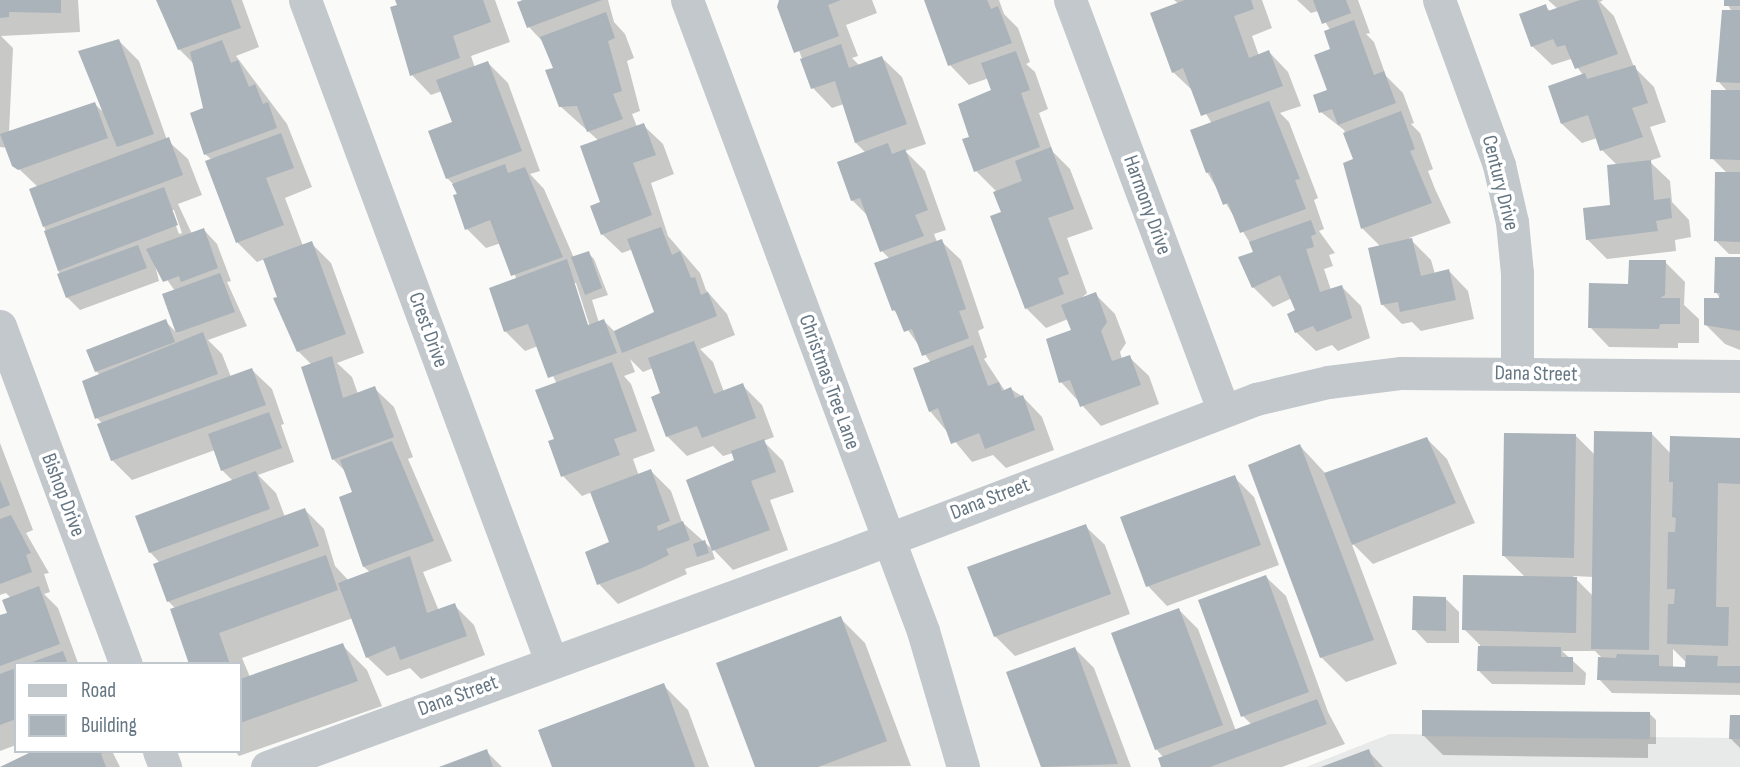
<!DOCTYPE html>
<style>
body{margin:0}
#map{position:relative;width:1740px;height:767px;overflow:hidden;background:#fafaf8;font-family:"Sofia Sans Condensed",sans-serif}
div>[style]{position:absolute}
.built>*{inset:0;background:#e8e9e9}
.shadow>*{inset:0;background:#0003}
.building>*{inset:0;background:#aab3b9}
.minor>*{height:33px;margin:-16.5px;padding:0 16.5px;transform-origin:16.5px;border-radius:16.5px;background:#c3c8cc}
span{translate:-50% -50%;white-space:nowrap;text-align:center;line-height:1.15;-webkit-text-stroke:7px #fff;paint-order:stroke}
.street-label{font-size:21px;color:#657683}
.legend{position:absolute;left:14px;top:662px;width:228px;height:91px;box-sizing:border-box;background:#fff;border:2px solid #c1c8cd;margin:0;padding:9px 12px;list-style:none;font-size:21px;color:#657683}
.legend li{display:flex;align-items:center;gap:14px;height:35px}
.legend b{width:35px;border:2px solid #c1c8cd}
</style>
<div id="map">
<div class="built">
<i style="clip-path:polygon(1390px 734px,1740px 738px,1740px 767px,1306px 767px)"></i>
</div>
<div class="shadow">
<i style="clip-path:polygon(evenodd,0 0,78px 0,80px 32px,1px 36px,13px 48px,9px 133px,95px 104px,102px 111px,80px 52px,119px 41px,139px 61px,167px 140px,188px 159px,202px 195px,178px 204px,192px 234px,204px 230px,217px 244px,231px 281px,227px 282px,247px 326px,208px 340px,222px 354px,231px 377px,252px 370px,272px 389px,284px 424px,281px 425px,294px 462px,258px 475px,276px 493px,285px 517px,305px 510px,324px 529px,335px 566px,349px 581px,371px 573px,364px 567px,354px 493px,347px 473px,333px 459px,312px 365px,298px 351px,265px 259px,257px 262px,237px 242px,212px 160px,205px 154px,205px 109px,194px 64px,179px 49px,161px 0,242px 0,259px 47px,236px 56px,287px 124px,312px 187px,285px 198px,303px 246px,311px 243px,331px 263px,364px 353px,337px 363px,352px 377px,358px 394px,374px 388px,394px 407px,413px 457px,408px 459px,452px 561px,423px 572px,439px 611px,454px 605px,474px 625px,485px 655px,421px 679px,410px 668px,387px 676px,367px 657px,353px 618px,242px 658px,250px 677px,342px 645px,367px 670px,382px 706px,239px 756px,235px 751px,240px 751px,240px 664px,191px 664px,176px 609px,168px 601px,160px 563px,150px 552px,234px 482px,222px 470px,215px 450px,132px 480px,112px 460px,103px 424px,97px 418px,100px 375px,96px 371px,165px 321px,178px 334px,164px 295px,175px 291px,154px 261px,159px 281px,80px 310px,67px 297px,44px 226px,38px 187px,19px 169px,9px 148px,0 147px,0 0,170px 210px,174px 210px,182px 233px,179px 234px,170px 210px)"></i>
<i style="clip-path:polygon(evenodd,396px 0,495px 0,510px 42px,471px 56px,475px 68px,488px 63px,508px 83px,540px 171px,530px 174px,544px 189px,574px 258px,588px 253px,594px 259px,608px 295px,592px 300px,599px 323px,604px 321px,615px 332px,656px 313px,633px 249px,622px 253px,602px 234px,599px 141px,560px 106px,555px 69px,544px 43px,529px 27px,521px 0,608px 0,614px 22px,625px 34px,634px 58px,627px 61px,640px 111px,632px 114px,637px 127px,643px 125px,663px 144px,674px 174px,651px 183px,668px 236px,700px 273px,706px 290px,727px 314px,735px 335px,700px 349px,713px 362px,724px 392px,742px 385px,762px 405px,774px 437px,763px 441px,783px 461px,794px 492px,770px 500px,788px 550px,733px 570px,714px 550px,688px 481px,736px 460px,733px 453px,723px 456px,713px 446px,687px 456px,667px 436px,663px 394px,653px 368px,643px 372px,630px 359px,635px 372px,624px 376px,631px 384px,655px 451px,633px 459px,639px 476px,651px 471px,671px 491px,682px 522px,711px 548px,715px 559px,685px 569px,687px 574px,618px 604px,599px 584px,611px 544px,592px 492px,582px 496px,563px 476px,556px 440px,557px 384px,538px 346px,525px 351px,506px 332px,491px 289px,517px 280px,501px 243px,486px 248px,467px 229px,455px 186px,447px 178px,454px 123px,442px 91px,431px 95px,412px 75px,392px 9px,399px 6px,396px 0,573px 283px,576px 283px,592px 333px,589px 334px,573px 283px)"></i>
<i style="clip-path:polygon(780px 0,872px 0,877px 13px,846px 25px,858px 56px,852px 58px,860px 66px,882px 58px,902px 77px,926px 144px,905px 151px,925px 171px,946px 230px,934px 234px,937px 242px,941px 241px,961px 260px,984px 328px,978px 331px,987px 357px,984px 359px,1005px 391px,1011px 389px,1023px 397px,1042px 417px,1054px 450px,1006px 468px,993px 455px,972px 462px,930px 411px,931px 363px,894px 310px,890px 259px,882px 251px,869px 217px,852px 200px,866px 153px,856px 143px,844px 104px,832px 108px,813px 88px)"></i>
<i style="clip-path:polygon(925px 0,999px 0,1004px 14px,1018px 28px,1030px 62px,1026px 64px,1035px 72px,1048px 109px,1039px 113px,1053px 152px,1070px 169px,1093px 229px,1067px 238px,1087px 293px,1078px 301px,1095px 294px,1115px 314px,1126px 343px,1120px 352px,1122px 359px,1129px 357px,1149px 376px,1159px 404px,1101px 426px,1061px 382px,1073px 331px,1068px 319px,1046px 328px,1026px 308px,997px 192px,976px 171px,971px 138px,993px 91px,989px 78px,969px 85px,950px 65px)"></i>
<i style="clip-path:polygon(1174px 0,1262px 0,1272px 28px,1252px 36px,1259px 56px,1269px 52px,1288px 72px,1301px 106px,1280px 113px,1289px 122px,1318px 198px,1314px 200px,1324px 229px,1319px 231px,1335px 253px,1329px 255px,1333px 266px,1324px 269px,1331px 290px,1342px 287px,1361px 306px,1370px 338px,1338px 351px,1332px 345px,1316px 351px,1296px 332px,1297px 311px,1292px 298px,1273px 307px,1253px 287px,1241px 258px,1256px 253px,1207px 172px,1212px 124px,1193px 91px,1173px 72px,1179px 4px)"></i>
<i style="clip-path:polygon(1297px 0,1358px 0,1370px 33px,1366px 34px,1374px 42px,1386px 76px,1403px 93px,1414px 123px,1411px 124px,1420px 133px,1433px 169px,1428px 171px,1435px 189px,1451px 223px,1409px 238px,1431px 260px,1435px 274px,1449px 271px,1468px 291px,1474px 319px,1421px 331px,1412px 322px,1402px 324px,1382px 304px,1381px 247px,1363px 229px,1345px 164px,1356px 160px,1344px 130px,1321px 112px,1329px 91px,1331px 31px,1318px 11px,1311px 13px)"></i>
<i style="clip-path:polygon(1548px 0,1603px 0,1600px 2px,1614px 16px,1634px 67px,1654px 87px,1666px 122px,1650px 127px,1661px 157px,1649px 161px,1670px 181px,1672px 202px,1689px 220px,1691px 237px,1675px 240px,1676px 251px,1607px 259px,1587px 239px,1612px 206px,1617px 165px,1602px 150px,1597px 138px,1582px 143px,1562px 124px,1583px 75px,1571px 59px,1552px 65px,1532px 46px,1545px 6px,1551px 12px,1558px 9px)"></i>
<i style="clip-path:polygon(1725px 0,1740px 0,1740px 254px,1729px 254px,1715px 240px,1727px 173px,1712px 158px,1728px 92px,1718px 81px,1732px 12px)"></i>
<i style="clip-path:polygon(1740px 259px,1740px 350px,1725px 344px,1705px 324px,1721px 300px,1716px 292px)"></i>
<i style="clip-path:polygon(1665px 262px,1685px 282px,1684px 305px,1699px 319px,1699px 343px,1678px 343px,1678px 348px,1609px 347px,1590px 327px)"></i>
<i style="clip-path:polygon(evenodd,1652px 434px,1671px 454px,1740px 440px,1740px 695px,1612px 693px,1599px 679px,1603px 659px,1595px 651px,1562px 651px,1586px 673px,1585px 685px,1492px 684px,1479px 671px,1480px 645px,1464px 629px,1526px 578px,1504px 556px,1576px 436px,1596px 456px,1652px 434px,1573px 576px,1594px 577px,1593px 596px,1573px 576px,1652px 434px,1673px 649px,1687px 663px,1687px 669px,1673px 668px,1673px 649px)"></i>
<i style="clip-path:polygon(1427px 439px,1447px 459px,1475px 523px,1373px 564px,1351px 542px,1397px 664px,1346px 682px,1321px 657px,1300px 446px,1326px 474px)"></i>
<i style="clip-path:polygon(0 443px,33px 530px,26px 533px,49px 573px,44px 574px,50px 592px,44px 594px,58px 608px,78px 663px,16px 664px,16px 745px,0 751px,0 617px,10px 614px,11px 598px,6px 593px,0 595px)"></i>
<i style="clip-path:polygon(1234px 477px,1254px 497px,1279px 565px,1167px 606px,1148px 586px)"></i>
<i style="clip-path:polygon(1085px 526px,1105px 545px,1130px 614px,1015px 656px,995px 636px)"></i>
<i style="clip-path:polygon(1266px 577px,1286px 596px,1328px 712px,1345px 744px,1282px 767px,1163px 767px,1164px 758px,1156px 749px,1179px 610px,1198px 629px,1236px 731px,1252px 725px,1243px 716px)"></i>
<i style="clip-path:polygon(1446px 599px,1459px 612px,1459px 643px,1427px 643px,1414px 629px)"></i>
<i style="clip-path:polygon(840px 618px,865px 643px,911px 766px,756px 767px)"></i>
<i style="clip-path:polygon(1075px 649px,1094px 668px,1131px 767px,1043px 767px,1008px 673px)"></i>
<i style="clip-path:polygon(663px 685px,688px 710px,709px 767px,554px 767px)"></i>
<i style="clip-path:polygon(1650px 714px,1656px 720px,1656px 744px,1648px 744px,1648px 758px,1443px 755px,1424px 736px)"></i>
<i style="clip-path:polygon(1740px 717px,1740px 748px,1731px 739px)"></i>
<i style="clip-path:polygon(38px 751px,112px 751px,120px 767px,0 767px)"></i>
<i style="clip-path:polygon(486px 751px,502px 767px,443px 767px)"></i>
<i style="clip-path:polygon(1368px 751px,1383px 767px,1325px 767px)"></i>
</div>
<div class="building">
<i style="clip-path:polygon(0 0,61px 0,61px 13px,9px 12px,9px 17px,0 18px)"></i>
<i style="clip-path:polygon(156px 0,231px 0,241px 28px,178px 50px)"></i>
<i style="clip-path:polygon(395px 0,483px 0,491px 22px,453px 36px,460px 58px,410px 76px,390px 7px,397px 5px)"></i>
<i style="clip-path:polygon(524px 0,602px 0,527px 28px,517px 2px)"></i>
<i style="clip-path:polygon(779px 0,841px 0,828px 5px,839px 36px,794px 53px,777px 7px)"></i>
<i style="clip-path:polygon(924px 0,987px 0,991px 9px,998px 6px,1012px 43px,948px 66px)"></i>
<i style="clip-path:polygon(1185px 0,1251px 0,1254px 9px,1234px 16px,1249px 58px,1269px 50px,1283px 86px,1201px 116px,1183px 68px,1172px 73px,1150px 13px)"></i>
<i style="clip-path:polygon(1313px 0,1346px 0,1351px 13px,1322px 24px)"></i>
<i style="clip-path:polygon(1580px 0,1597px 0,1618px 54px,1575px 69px,1565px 45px,1557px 47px,1553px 39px,1531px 47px,1519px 14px,1546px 4px,1548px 11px)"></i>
<i style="clip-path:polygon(1724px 0,1740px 0,1740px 6px,1724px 6px)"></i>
<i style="clip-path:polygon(1722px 10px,1740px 10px,1740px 83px,1716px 82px)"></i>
<i style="clip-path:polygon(606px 12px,615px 38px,608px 41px,622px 91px,613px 94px,623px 119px,587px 132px,577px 106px,559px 107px,545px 70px,553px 68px,540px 37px)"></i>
<i style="clip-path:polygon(1354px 20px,1374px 75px,1384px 71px,1396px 103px,1338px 125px,1332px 109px,1319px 113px,1313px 95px,1327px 90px,1314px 55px,1330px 49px,1324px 31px)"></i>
<i style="clip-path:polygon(119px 39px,154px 134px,117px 147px,78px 51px)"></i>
<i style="clip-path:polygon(222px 40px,231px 63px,238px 60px,249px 87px,255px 84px,263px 104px,268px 102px,277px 128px,204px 155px,190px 113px,203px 108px,190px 52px)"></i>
<i style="clip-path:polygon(841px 44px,849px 68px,882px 56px,907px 124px,855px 143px,835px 81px,811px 89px,800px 59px)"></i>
<i style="clip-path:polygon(1016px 51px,1030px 90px,1021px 93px,1040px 147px,974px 172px,962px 139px,969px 137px,958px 104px,991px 90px,981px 63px)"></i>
<i style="clip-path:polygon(488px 61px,522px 151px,446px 179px,428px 131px,452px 122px,436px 80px)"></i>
<i style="clip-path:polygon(1635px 65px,1648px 103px,1632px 108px,1643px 137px,1600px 151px,1588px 115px,1561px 124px,1548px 86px,1585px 73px,1587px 79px)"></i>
<i style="clip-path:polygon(1711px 90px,1740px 90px,1740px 160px,1710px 159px)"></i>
<i style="clip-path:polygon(1269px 101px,1300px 179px,1295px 180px,1306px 209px,1240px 233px,1228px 203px,1223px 205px,1210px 172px,1206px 173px,1190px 130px)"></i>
<i style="clip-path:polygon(95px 102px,108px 138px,18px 170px,12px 166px,0 134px)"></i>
<i style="clip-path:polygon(1401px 111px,1415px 149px,1410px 151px,1432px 203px,1361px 229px,1343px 163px,1353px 159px,1343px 133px)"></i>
<i style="clip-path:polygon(644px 123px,656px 155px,633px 163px,652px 215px,601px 235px,590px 206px,600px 202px,580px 146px)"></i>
<i style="clip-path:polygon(281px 133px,294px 168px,266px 178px,284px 225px,236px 243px,205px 161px)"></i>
<i style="clip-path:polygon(169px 137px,183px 175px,43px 227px,29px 189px)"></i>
<i style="clip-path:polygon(888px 143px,892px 154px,905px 149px,928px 210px,915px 215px,924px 236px,880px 252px,860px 198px,851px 201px,837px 162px)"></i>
<i style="clip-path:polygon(1051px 147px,1074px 209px,1048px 218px,1069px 274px,1058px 278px,1064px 294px,1025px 309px,990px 216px,1001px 212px,993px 192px,1022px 181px,1015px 161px)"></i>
<i style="clip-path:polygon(1651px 160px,1654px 200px,1670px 198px,1672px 218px,1656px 221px,1658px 231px,1586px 240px,1583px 208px,1610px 205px,1607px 165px)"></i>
<i style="clip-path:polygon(505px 164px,508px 173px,525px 167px,563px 257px,511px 276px,490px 220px,465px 230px,453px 195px,457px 194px,452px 184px)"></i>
<i style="clip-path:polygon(1715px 172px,1740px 172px,1740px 242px,1714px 241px)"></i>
<i style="clip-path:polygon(164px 187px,178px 225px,58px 271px,44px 231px)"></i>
<i style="clip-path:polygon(1311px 220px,1316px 234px,1311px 236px,1314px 247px,1306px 249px,1320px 292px,1342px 285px,1352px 318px,1317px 332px,1313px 326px,1295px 333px,1287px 314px,1295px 310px,1280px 275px,1252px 288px,1238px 257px,1253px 252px,1249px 242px)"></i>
<i style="clip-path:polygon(661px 227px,672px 255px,680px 251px,691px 278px,695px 277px,701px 295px,708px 292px,717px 316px,622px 353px,614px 331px,654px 312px,627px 239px)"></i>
<i style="clip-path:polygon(204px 228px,218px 268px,181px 282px,179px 276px,163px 282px,146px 249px)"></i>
<i style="clip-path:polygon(1412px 238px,1421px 276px,1449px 269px,1456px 300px,1400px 312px,1398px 302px,1381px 305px,1368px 248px)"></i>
<i style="clip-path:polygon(942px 239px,966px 309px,959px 311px,969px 338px,922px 356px,912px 329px,904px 332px,895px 310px,892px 311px,874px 263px)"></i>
<i style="clip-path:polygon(312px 241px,346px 334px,297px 352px,273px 298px,277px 297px,263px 259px)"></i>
<i style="clip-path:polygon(138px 245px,147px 268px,66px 298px,57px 274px)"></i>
<i style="clip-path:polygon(589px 251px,602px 288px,585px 295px,571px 257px)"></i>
<i style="clip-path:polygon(1715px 257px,1740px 257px,1740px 331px,1704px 325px,1704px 298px,1719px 298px,1720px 293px,1714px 293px)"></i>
<i style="clip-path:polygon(567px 259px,588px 325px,604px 319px,617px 353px,548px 378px,528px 324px,504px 332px,489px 288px)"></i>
<i style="clip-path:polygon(1629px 260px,1666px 260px,1665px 295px,1660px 298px,1680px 298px,1680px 324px,1660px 324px,1659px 329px,1588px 328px,1589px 283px,1628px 284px)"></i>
<i style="clip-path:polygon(220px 273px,235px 312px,176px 333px,162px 294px)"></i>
<i style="clip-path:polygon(1096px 292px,1107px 322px,1101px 331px,1112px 361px,1130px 355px,1141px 385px,1080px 407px,1070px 380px,1059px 383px,1046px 339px,1071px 330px,1061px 305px)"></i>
<i style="clip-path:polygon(166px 319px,175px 342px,95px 372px,86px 350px)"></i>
<i style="clip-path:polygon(203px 332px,218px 374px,95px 419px,82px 381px)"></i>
<i style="clip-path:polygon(694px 341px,714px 394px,743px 383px,756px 418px,702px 438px,697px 426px,666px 437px,651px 397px,660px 393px,648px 358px)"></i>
<i style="clip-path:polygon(973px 345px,988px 386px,999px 382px,1002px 391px,1011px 387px,1015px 398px,1023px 395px,1035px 430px,985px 449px,979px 433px,951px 444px,938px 408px,929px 412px,913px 368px)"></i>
<i style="clip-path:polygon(332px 356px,343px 398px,375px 386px,394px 437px,332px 460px,301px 367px)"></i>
<i style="clip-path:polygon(612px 362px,637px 431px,614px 439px,620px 455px,561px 477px,548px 441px,554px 439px,535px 390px)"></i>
<i style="clip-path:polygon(252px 368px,266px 405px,111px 461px,97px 424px)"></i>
<i style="clip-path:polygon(269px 412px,282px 448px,221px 471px,208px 434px)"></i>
<i style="clip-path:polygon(1594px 431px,1652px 432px,1649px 650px,1591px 649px)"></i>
<i style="clip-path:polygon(1504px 433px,1576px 434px,1574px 558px,1502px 556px)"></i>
<i style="clip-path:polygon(1670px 436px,1740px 438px,1740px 484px,1718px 483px,1716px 607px,1729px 607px,1728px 646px,1667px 644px,1668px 604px,1674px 604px,1675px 589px,1667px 589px,1668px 532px,1675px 532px,1676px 518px,1672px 517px,1673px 482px,1669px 482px)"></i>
<i style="clip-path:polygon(1427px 437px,1456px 503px,1352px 545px,1324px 473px)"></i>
<i style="clip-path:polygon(764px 439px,776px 472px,751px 481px,770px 530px,712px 551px,686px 480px,734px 460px,731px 451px)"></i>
<i style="clip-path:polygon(392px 441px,434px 541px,363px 567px,339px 497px,352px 492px,340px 460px)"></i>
<i style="clip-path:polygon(1300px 444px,1374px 640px,1320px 658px,1248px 465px)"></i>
<i style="clip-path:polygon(651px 469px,670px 521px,657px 526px,658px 531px,683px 521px,690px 540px,666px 549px,669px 555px,642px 568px,597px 585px,585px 552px,609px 542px,590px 492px)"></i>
<i style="clip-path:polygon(256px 471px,270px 509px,149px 553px,135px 516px)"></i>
<i style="clip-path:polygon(1235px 475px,1261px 545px,1146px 587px,1120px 517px)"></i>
<i style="clip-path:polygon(0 480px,10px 505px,0 509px)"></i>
<i style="clip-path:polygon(305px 508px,319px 546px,167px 602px,153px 564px)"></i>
<i style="clip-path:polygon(11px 515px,31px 553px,26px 555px,32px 572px,0 584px,0 519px)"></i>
<i style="clip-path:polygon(1086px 524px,1111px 594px,994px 637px,967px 567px)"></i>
<i style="clip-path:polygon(705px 540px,709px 553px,697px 557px,693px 544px)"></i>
<i style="clip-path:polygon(326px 555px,338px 590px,219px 633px,230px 664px,189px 664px,170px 609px)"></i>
<i style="clip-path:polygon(410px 556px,427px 613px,455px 603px,467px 636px,400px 660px,395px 646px,366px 658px,338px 583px)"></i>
<i style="clip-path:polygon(1266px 575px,1309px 692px,1241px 717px,1198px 600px)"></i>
<i style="clip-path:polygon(1463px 575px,1577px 577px,1576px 633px,1462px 630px)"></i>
<i style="clip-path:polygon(39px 586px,60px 644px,0 666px,0 615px,7px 613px,2px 600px)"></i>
<i style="clip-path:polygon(1413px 596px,1446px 597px,1446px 631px,1412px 630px)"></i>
<i style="clip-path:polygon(1179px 608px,1223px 725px,1155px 750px,1111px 633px)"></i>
<i style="clip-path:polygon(841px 616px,887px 741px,818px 767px,755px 767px,716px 663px)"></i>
<i style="clip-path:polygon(343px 643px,358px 681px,240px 723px,240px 679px)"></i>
<i style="clip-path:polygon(1478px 646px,1561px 647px,1561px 657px,1573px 657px,1573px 672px,1477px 671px)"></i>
<i style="clip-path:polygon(1075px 647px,1118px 764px,1041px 767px,1006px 672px)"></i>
<i style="clip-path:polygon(63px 651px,68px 664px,29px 664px,29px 663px)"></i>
<i style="clip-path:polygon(1617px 654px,1659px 655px,1659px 666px,1685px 667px,1686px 655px,1718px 656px,1717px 666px,1740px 666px,1740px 683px,1597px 680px,1598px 657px,1616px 658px)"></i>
<i style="clip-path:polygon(16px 668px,16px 719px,0 725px,0 674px)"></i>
<i style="clip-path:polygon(664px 683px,695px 767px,552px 767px,538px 730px)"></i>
<i style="clip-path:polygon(1317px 699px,1327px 724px,1210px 767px,1161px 767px,1158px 758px)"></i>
<i style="clip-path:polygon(1422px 710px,1650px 712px,1650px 739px,1422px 736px)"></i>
<i style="clip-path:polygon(1730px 715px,1740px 715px,1740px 739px,1729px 739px)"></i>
<i style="clip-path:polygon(487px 749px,493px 767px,439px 767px)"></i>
<i style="clip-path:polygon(1369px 749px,1375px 767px,1321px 767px)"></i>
<i style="clip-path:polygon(33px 751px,106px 751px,101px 754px,106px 767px,0 767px)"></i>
</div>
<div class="minor">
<i style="left:305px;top:0;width:705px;rotate:69.59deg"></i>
<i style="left:687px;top:0;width:674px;rotate:69.49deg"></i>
<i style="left:923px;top:631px;width:142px;rotate:73.6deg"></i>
<i style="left:1070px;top:0;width:438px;rotate:69.5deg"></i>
<i style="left:1439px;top:0;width:176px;rotate:70deg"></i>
<i style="left:1499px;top:165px;width:58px;rotate:77.2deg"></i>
<i style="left:1512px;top:222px;width:51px;rotate:84.4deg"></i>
<i style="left:1517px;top:273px;width:100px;rotate:90deg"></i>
<i style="left:0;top:326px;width:361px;rotate:69.6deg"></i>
<i style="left:159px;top:751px;width:17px;rotate:69deg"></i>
<i style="left:267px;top:767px;width:621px;rotate:-20.07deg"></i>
<i style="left:850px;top:554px;width:435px;rotate:-20.9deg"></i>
<i style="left:1256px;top:399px;width:74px;rotate:-13.3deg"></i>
<i style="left:1328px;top:382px;width:74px;rotate:-7deg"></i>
<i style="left:1401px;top:373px;width:339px;rotate:0.5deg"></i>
</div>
<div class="street-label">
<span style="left:1500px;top:183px;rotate:76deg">Century Drive</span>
<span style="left:1147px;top:205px;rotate:70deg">Harmony Drive</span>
<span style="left:428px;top:330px;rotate:70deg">Crest Drive</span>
<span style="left:1536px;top:374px;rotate:1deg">Dana Street</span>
<span style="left:829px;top:382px;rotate:70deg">Christmas Tree Lane</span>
<span style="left:63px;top:495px;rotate:69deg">Bishop Drive</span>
<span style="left:990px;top:499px;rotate:-21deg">Dana Street</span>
<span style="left:458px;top:696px;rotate:-20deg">Dana Street</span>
</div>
<ul class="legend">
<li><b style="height:9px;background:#c3c8cc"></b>Road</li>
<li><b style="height:19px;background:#aab3b9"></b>Building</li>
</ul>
</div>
